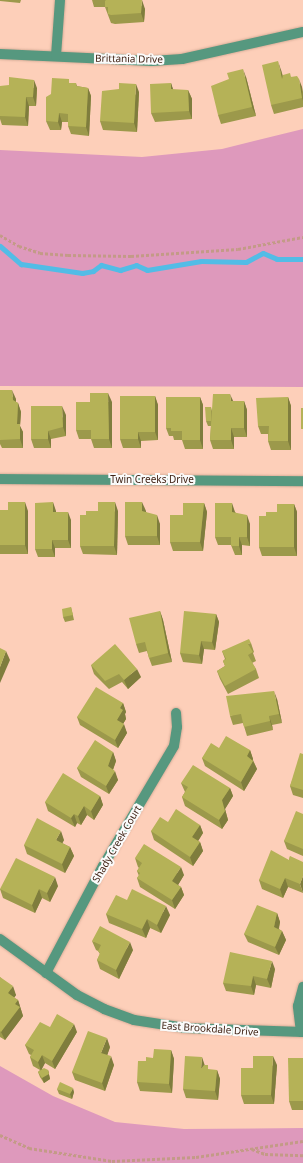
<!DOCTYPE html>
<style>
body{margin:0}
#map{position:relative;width:303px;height:1163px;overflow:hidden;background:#fdcfb9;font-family:"Noto Sans",sans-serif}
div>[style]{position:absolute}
.green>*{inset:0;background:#de99bc}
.stream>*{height:5px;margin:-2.5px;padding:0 2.5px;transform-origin:2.5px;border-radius:2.5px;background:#52bce6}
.path>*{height:2.5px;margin-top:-1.25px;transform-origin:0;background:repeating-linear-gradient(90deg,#c39a87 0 3px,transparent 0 5px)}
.roads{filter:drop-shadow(0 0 1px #d7ad98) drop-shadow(0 0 1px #d7ad98)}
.minor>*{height:10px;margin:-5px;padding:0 5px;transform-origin:5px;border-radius:5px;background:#56987f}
.wall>*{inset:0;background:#9c994b}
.shaded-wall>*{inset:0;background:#7f7d3d}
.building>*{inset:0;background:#b5b257}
span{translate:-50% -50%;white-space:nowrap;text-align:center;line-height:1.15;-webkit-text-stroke:4px #fbfbfb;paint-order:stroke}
.street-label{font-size:10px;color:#412416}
</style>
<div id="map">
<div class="green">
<i style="clip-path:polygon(303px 129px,303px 387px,0 386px,0 150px,142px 157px,222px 149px)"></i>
<i style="clip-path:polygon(0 1066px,53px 1096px,115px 1122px,184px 1129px,303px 1128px,303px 1163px,0 1163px)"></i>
</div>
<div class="stream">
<i style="left:0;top:246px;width:28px;rotate:41deg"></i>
<i style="left:21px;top:264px;width:62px;rotate:8.4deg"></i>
<i style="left:82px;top:273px;width:11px;rotate:-10deg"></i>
<i style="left:93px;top:271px;width:10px;rotate:-37deg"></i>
<i style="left:101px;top:265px;width:20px;rotate:15deg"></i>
<i style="left:120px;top:270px;width:17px;rotate:-17deg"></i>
<i style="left:136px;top:265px;width:12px;rotate:24deg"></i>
<i style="left:147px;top:270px;width:55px;rotate:-9.5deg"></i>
<i style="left:201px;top:261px;width:45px;rotate:1.3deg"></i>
<i style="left:246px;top:262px;width:19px;rotate:-28deg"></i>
<i style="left:263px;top:253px;width:15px;rotate:23deg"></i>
<i style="left:277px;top:259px;width:26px"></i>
</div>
<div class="path">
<i style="left:0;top:235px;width:22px;rotate:30deg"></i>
<i style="left:19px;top:246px;width:22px;rotate:18deg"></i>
<i style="left:40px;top:253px;width:28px;rotate:4deg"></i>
<i style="left:68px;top:255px;width:63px;rotate:0.9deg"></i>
<i style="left:131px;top:256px;width:107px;rotate:-3.7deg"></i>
<i style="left:238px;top:249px;width:66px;rotate:-10.5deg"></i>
<i style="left:0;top:1135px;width:32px;rotate:24deg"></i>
<i style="left:29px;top:1148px;width:84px;rotate:8.9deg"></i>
<i style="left:112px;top:1161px;width:84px;rotate:-2.7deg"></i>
<i style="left:196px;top:1157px;width:108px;rotate:-8.5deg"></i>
<i style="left:252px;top:1149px;width:14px;rotate:21deg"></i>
<i style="left:265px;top:1154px;width:38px;rotate:2deg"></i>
</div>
<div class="roads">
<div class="minor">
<i style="left:0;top:54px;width:152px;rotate:2.6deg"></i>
<i style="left:152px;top:61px;width:30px;rotate:-4deg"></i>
<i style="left:182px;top:59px;width:124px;rotate:-12.6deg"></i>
<i style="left:56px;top:56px;width:56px;rotate:-85.9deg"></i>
<i style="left:0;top:479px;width:303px;rotate:0.4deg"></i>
<i style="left:0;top:939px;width:95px;rotate:36deg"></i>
<i style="left:77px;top:995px;width:30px;rotate:27deg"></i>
<i style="left:104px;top:1009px;width:32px;rotate:20deg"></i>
<i style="left:134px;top:1020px;width:52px;rotate:8.9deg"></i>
<i style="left:185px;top:1028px;width:118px;rotate:1.9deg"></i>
<i style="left:46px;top:973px;width:121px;rotate:-62deg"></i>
<i style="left:103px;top:866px;width:139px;rotate:-59.4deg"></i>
<i style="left:174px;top:746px;width:19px;rotate:-81deg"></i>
<i style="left:177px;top:727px;width:14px;rotate:-94deg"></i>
<i style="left:301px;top:1032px;width:26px;rotate:-97deg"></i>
<i style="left:298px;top:1006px;width:20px;rotate:-75deg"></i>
</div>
</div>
<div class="wall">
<i style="clip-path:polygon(0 0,21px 0,20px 3px,0 1px)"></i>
<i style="clip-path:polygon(92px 0,135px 0,145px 9px,144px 22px,115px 24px,111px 23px,105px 7px,94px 7px)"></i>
<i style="clip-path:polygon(281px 70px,283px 76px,292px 77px,302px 87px,303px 92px,303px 107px,274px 114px,271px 105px)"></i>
<i style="clip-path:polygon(246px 77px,256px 116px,221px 124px,218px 115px)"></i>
<i style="clip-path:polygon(71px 83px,76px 83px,77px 86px,88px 88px,91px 96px,89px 136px,71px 134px,68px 126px,68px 122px,62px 122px,61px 130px,50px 130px,46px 121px)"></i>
<i style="clip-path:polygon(171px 83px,173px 90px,188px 90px,192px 99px,192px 119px,155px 122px,151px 113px)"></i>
<i style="clip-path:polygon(0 86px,37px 88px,36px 106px,29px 106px,28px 126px,2px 125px,0 119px)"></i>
<i style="clip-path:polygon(139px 92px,137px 132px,103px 130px,100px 121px)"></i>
<i style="clip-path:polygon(0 390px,16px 399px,16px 402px,18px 403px,21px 412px,20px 426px,23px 432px,23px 448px,2px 448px,0 444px)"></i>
<i style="clip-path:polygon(155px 396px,158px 405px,158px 440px,141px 441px,141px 448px,123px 448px,120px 439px)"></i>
<i style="clip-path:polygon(200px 397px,203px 405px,203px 449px,185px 449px,182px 440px,174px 440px,173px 436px,169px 436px,166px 428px)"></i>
<i style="clip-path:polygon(288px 397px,291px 406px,291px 450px,271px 450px,268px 441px,268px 434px,261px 434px,258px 426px)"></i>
<i style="clip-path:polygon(233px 401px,244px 401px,247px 410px,247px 437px,234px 437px,234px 449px,213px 449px,210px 440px,211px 426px,208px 426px,206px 421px,211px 407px,212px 411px)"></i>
<i style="clip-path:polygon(90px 402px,112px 402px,112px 448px,94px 448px,91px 439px,79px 439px,76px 430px)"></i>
<i style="clip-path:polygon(66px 415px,66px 436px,51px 439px,51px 448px,34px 448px,31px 439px)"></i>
<i style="clip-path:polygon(204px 503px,207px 512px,203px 551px,173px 551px,170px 542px,183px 515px)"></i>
<i style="clip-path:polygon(294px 504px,297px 512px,297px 556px,262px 556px,259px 547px,266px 516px,277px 512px)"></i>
<i style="clip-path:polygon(0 510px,28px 511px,28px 554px,0 554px)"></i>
<i style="clip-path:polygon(118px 511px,117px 555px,83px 554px,80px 546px,86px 515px)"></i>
<i style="clip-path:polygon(146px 511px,146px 512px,160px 524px,160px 545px,128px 545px,125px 536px)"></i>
<i style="clip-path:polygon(56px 512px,71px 520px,71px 548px,55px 548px,55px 557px,38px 557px,35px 549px)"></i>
<i style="clip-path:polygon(235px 512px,250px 524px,250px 546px,242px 545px,242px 555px,235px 555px,231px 545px,218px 545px,215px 537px)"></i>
<i style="clip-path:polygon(71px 607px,74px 620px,65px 622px,63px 617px)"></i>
<i style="clip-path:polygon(160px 611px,163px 620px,172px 662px,152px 666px,149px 658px,147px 651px,139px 653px,136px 644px)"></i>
<i style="clip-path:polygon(216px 614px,219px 622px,215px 650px,204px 649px,202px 664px,183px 662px,180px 653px)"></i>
<i style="clip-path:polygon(251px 643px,254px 652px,253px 653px,256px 661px,252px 663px,256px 669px,259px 678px,228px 694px,220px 679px,217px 671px,225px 666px,223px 661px,225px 659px,222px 651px)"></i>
<i style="clip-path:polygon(91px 665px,141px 677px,128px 689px,122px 682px,109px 689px,94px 674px)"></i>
<i style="clip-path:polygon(277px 699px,282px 723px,272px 725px,273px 730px,247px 736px,243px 723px,233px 725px,230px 716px)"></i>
<i style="clip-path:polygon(123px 703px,126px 712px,125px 714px,126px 719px,123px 724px,127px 733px,118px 748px,80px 725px,77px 717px)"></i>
<i style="clip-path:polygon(219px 748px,250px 750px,253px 759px,253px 760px,257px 769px,244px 791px,205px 766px,202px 758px)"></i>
<i style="clip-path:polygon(113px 752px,116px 761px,113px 770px,118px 780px,109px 794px,81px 777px,77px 768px)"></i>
<i style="clip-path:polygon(303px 754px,303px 798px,293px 795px,290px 786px)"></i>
<i style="clip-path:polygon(181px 783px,230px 788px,233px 796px,225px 809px,228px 820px,222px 829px,185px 806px,182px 797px,185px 792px)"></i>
<i style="clip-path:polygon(100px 796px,103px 805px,94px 820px,87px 815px,81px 825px,77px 823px,75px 827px,48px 811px,45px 802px)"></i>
<i style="clip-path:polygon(303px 814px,303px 856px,287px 849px,284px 841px)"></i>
<i style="clip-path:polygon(168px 822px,200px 825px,203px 833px,198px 841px,200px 842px,203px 851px,193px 866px,154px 840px,151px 831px)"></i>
<i style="clip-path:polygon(64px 840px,62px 843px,70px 847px,74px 856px,65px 873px,27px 854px,24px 845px)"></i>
<i style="clip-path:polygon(290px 856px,303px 893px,288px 887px,283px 898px,262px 889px,259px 880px,289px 860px)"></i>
<i style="clip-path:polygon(135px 858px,184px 875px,178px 885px,181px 887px,184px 895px,175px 909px,140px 887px,137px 878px,139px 876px,137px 871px,139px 868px,138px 867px)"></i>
<i style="clip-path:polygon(58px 886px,50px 902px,42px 898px,35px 913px,3px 898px,0 889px)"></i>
<i style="clip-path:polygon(127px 900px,170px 915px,161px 933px,150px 928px,146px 938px,109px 923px,106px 914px)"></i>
<i style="clip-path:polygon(277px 913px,280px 922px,279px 929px,282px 931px,286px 940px,279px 955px,248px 942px,244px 934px)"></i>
<i style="clip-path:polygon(92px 941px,133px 950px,119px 979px,100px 969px,97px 960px,100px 954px,98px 951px,96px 950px)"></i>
<i style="clip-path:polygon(275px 969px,271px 988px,256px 985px,254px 995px,226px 991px,223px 983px)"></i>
<i style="clip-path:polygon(0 977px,16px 995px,14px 998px,18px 1000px,23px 1016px,5px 1040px,0 1037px)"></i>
<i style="clip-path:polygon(50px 1027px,77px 1032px,55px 1069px,45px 1063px,41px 1069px,48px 1070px,50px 1079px,44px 1083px,40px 1077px,38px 1072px,40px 1070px,33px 1066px,30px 1057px,31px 1055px,29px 1054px,25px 1045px)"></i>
<i style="clip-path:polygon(110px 1047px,107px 1055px,114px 1065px,105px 1091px,75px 1080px,72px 1072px)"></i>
<i style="clip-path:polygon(171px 1050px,174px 1059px,172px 1093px,140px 1091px,137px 1082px,146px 1061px)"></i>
<i style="clip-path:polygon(303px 1058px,303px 1110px,292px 1110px,289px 1101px)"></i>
<i style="clip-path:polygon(277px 1065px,274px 1104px,244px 1104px,241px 1095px,253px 1068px)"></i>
<i style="clip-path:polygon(210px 1070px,217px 1070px,220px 1079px,218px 1100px,186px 1098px,183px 1089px)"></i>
<i style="clip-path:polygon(57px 1089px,74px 1092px,72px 1099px,59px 1094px)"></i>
</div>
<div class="shaded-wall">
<i style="clip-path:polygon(142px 0,145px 9px,144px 22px,141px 13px)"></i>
<i style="clip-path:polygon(278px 61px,281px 70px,285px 88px,282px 79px)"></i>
<i style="clip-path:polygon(243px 69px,246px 77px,256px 116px,252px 107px)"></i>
<i style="clip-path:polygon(299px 79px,302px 87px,303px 101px,302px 98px)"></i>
<i style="clip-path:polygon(34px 80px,37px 88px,36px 106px,33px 97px)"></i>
<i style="clip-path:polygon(171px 83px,174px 92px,171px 89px)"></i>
<i style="clip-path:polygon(136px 84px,139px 92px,137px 132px,134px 123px)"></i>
<i style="clip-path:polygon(88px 88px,91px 96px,89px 136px,86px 127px)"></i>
<i style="clip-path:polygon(188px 90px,192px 99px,192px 119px,189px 111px)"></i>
<i style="clip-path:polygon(26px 97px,29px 106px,28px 126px,25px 117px)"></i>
<i style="clip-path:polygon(59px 113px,62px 122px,61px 130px,58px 122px)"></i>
<i style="clip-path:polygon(12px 390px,16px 399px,16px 409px,13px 400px)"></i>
<i style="clip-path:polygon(108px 393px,112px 402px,112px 448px,109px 439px)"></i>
<i style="clip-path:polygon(230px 394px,234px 403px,231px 401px)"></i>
<i style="clip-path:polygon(155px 396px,158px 405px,158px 440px,155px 432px)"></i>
<i style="clip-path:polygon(200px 397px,203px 405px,203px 449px,200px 440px)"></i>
<i style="clip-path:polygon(288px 397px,291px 406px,291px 450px,288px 441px)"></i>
<i style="clip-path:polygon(244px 401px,247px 410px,247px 437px,244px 428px)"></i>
<i style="clip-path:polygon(18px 403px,21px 412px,20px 426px,23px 432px,23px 448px,20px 439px,17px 424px)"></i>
<i style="clip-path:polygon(62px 406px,66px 415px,66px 436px,63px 427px)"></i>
<i style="clip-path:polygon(231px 428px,234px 437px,234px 449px,231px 440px)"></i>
<i style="clip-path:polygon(48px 431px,51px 439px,51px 448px,48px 439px)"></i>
<i style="clip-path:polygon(138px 432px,141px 441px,141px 448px,138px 439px)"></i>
<i style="clip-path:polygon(25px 502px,28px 511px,28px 554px,25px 545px)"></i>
<i style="clip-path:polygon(53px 502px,56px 511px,56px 520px,53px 512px)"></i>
<i style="clip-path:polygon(115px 502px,118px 511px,117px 555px,114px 546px)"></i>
<i style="clip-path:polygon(142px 502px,146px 511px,146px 520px,142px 511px)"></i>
<i style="clip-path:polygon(204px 503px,207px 512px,203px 551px,200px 542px)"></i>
<i style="clip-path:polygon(232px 503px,235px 512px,235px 520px,232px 512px)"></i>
<i style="clip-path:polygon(294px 504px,297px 512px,297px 556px,294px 547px)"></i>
<i style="clip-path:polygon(68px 512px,71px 520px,71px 548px,68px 540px)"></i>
<i style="clip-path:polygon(157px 515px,160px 524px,160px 545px,157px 536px)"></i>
<i style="clip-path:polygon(247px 515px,250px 524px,250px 546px,247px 537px)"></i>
<i style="clip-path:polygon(239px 537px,242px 545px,242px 555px,239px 546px)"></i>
<i style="clip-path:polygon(52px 540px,55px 548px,55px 557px,52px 549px)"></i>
<i style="clip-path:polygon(160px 611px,163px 620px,172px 662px,168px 653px)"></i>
<i style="clip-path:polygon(216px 614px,219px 622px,215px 650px,212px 642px)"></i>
<i style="clip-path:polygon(201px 641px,204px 649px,202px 664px,199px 655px)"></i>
<i style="clip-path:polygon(6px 651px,10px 660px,0 683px,0 667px)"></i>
<i style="clip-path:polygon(137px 669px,141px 677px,128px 689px,124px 680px)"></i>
<i style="clip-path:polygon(274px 691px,277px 699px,282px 723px,279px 714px)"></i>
<i style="clip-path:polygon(123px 703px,126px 712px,125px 714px,126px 719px,120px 729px,117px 720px,120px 708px)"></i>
<i style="clip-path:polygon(269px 716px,272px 725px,273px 730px,270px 721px)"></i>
<i style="clip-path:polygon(124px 724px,127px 733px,118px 748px,115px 740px)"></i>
<i style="clip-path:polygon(250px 750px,253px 759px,250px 765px,247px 756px)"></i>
<i style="clip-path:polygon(113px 752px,116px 761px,111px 775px,108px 766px)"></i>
<i style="clip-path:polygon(253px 761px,257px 769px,244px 791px,241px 782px)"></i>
<i style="clip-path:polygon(115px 771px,118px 780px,109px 794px,106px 786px)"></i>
<i style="clip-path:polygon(230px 788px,233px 796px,225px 809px,228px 820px,222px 829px,219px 820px,222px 800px)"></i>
<i style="clip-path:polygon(100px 796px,103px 805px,94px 820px,91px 811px)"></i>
<i style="clip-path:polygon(84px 806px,87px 815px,81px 825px,78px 816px)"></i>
<i style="clip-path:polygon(74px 814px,77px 823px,75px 827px,71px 818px)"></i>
<i style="clip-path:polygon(200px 825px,203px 833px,195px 846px,192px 837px)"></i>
<i style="clip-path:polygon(61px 831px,64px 840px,60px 848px,56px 840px)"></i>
<i style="clip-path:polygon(200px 842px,203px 851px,193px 866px,190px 857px)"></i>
<i style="clip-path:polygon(70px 847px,74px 856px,65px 873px,62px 864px)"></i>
<i style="clip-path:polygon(181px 867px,184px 875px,175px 890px,172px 881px)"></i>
<i style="clip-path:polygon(303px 876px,303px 893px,300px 884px)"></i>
<i style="clip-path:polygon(55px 877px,58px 886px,50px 902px,47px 893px)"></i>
<i style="clip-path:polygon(285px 878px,288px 887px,283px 898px,280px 889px)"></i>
<i style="clip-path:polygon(181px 887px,184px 895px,175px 909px,172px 900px)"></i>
<i style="clip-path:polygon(39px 889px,42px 898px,35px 913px,32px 905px)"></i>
<i style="clip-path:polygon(166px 906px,170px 915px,161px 933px,157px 925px)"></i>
<i style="clip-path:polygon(277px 913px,280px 922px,277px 936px,274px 927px)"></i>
<i style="clip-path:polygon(147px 919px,150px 928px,146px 938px,142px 929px)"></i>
<i style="clip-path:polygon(282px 931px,286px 940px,279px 955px,275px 947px)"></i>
<i style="clip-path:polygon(130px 942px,133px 950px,119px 979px,116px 970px)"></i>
<i style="clip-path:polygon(272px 961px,275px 969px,271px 988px,267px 979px)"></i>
<i style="clip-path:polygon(253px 976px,256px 985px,254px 995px,251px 986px)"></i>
<i style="clip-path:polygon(13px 986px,16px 995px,11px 1002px,8px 993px)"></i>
<i style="clip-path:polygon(18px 1000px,23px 1016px,5px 1040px,1px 1032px,15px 1004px)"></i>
<i style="clip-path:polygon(74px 1024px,77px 1032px,55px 1069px,52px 1061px)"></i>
<i style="clip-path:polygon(107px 1038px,110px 1047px,105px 1062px,101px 1053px)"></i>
<i style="clip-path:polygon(171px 1050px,174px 1059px,172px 1093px,169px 1084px)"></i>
<i style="clip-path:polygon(42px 1055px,45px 1063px,41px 1071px,38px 1062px)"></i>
<i style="clip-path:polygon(111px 1056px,114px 1065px,105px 1091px,102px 1083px)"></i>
<i style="clip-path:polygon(273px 1056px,277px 1065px,274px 1104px,271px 1095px)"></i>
<i style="clip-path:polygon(202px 1057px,205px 1066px,201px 1069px)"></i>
<i style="clip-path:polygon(48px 1070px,50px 1079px,44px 1083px,42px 1078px)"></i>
<i style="clip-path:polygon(217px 1070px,220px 1079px,218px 1100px,215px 1091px)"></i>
<i style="clip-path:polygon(73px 1088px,74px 1092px,72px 1099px,70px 1094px)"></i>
</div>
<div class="building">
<i style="clip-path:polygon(106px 0,142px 0,141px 13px,111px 15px,108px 14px,108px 7px,105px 7px,105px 1px)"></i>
<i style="clip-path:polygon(278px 61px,282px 79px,283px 75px,290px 73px,291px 77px,297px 76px,299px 79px,302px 98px,271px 105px,262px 65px)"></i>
<i style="clip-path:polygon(243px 69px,252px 107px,218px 115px,211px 86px,229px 79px,227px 73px)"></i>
<i style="clip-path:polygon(9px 77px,34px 80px,33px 97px,26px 97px,25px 117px,0 116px,0 86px,9px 85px)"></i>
<i style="clip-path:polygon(52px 78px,69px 79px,69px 83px,76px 83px,76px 86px,88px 88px,86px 127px,68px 126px,68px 114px,59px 113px,58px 122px,46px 121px,46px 97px,51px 94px)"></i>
<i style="clip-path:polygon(119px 83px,136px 84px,134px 123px,100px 121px,102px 91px,119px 89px)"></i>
<i style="clip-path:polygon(171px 83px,171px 89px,188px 90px,189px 111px,151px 113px,150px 84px)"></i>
<i style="clip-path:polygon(0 390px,12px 390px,13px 400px,18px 403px,17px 424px,20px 424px,20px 439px,0 440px)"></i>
<i style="clip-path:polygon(90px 393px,108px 393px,109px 439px,91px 439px,91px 430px,76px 430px,76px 402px,90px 402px)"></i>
<i style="clip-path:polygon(213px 394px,230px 394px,231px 401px,244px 401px,244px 428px,231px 428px,231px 440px,210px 440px)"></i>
<i style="clip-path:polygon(120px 396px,155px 396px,155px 432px,138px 432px,138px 439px,120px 439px)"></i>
<i style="clip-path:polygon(166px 397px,200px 397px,200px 440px,182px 440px,182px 431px,171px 431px,171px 428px,166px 428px)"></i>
<i style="clip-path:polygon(288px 397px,288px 441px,268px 441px,269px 426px,258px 426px,256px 398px)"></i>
<i style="clip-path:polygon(31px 406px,62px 406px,63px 427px,48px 431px,48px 439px,31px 439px)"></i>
<i style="clip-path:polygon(205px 407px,211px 407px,211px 421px,206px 421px)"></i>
<i style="clip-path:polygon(301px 408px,303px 408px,303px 429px,301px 429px)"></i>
<i style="clip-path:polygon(8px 502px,25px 502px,25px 545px,0 545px,0 510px,8px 510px)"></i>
<i style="clip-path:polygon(53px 502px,53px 512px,68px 512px,68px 540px,52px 540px,52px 549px,35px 549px,35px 503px)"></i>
<i style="clip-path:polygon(98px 502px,115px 502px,114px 546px,80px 546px,80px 515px,86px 515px,86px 511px,98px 511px)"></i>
<i style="clip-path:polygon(125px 502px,142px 502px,142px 511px,157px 515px,157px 536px,125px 536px)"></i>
<i style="clip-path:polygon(183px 503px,204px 503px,200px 542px,170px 542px,170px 515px,183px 515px)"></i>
<i style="clip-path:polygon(215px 503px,232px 503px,232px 512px,247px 515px,247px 537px,239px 537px,239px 546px,231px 546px,231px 537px,215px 537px)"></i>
<i style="clip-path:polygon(277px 504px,294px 504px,294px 547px,259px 547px,259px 516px,266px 516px,266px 512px,277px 512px)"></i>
<i style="clip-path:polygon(71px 607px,73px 615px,63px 617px,62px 609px)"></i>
<i style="clip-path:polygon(160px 611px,168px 653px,149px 658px,145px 642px,136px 644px,129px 618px)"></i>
<i style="clip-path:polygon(184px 611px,216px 614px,212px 642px,201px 641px,199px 655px,180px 653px)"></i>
<i style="clip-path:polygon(249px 639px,251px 643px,248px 644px,253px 652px,248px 655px,256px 669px,225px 686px,217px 671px,225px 666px,223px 661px,226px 659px,222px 651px)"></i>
<i style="clip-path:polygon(115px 644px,137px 669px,124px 680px,119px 674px,105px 681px,91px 665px)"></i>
<i style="clip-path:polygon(0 648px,6px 651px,0 667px)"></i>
<i style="clip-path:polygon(96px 687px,123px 703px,120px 708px,123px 710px,117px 720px,124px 724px,115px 740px,77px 717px)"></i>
<i style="clip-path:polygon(274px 691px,279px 714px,269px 716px,270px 721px,244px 727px,241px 714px,230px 716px,226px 696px)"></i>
<i style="clip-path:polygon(226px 736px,250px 750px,247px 756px,253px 761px,241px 782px,202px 758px,211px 743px,219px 748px)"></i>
<i style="clip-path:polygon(95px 740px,113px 752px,108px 766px,115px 771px,106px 786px,77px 768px)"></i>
<i style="clip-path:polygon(300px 753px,303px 754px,303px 790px,290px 786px)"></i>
<i style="clip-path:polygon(193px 765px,230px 788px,222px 800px,225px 811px,219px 820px,182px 797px,188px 787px,181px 783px)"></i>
<i style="clip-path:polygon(63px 773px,100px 796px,91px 811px,84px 806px,78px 816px,74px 814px,71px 818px,45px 802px)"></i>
<i style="clip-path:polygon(176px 809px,200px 825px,192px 837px,200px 842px,190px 857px,151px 831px,160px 817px,168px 822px)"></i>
<i style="clip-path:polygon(296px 811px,303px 814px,303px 849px,284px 841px)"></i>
<i style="clip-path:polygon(37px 818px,61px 831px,56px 840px,70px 847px,62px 864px,24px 845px)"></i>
<i style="clip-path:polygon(144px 844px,181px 867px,172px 881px,181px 887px,172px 900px,137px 878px,140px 873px,137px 871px,142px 863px,135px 858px)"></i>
<i style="clip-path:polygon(271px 850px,289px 860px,290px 856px,303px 862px,303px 876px,300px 884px,285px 878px,280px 889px,259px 880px)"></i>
<i style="clip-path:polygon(16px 858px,55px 877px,47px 893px,39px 889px,32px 905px,0 889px)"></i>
<i style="clip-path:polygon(132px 889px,166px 906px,157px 925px,147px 919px,142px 929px,106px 914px,116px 895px,127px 900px)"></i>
<i style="clip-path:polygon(257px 905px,277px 913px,274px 927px,282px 931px,275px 947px,244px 934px)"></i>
<i style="clip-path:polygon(100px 926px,130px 942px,116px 970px,97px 960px,100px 953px,98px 951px,101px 945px,92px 941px)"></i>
<i style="clip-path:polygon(230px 952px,272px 961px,267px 979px,253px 976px,251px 986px,223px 983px)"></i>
<i style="clip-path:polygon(0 977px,13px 986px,8px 993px,18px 1000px,15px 1004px,20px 1007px,1px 1032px,0 1031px)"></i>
<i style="clip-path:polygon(57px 1014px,74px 1024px,52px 1061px,42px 1055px,38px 1062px,30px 1057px,34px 1050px,25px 1045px,40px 1022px,50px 1027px)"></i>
<i style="clip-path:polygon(88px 1031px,107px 1038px,101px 1053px,111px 1056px,102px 1083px,72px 1072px)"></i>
<i style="clip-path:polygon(154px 1049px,171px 1050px,169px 1084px,137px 1082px,138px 1061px,146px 1061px,146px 1057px,153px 1058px)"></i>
<i style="clip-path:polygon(185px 1056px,202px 1057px,201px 1069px,204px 1065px,208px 1065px,208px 1069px,217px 1070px,215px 1091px,183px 1089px)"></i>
<i style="clip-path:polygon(253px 1056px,273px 1056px,271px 1095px,241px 1095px,241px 1068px,253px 1068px)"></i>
<i style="clip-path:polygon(288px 1058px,303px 1058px,303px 1101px,289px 1101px)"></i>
<i style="clip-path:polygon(44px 1068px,48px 1070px,49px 1074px,42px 1078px,38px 1072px)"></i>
<i style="clip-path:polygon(60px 1082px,73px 1088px,70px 1094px,57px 1089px)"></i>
</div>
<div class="street-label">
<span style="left:129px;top:59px;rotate:1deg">Brittania Drive</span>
<span style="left:152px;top:480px">Twin Creeks Drive</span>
<span style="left:117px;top:844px;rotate:-60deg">Shady Creek Court</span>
<span style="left:210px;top:1029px;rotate:4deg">East Brookdale Drive</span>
</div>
</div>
